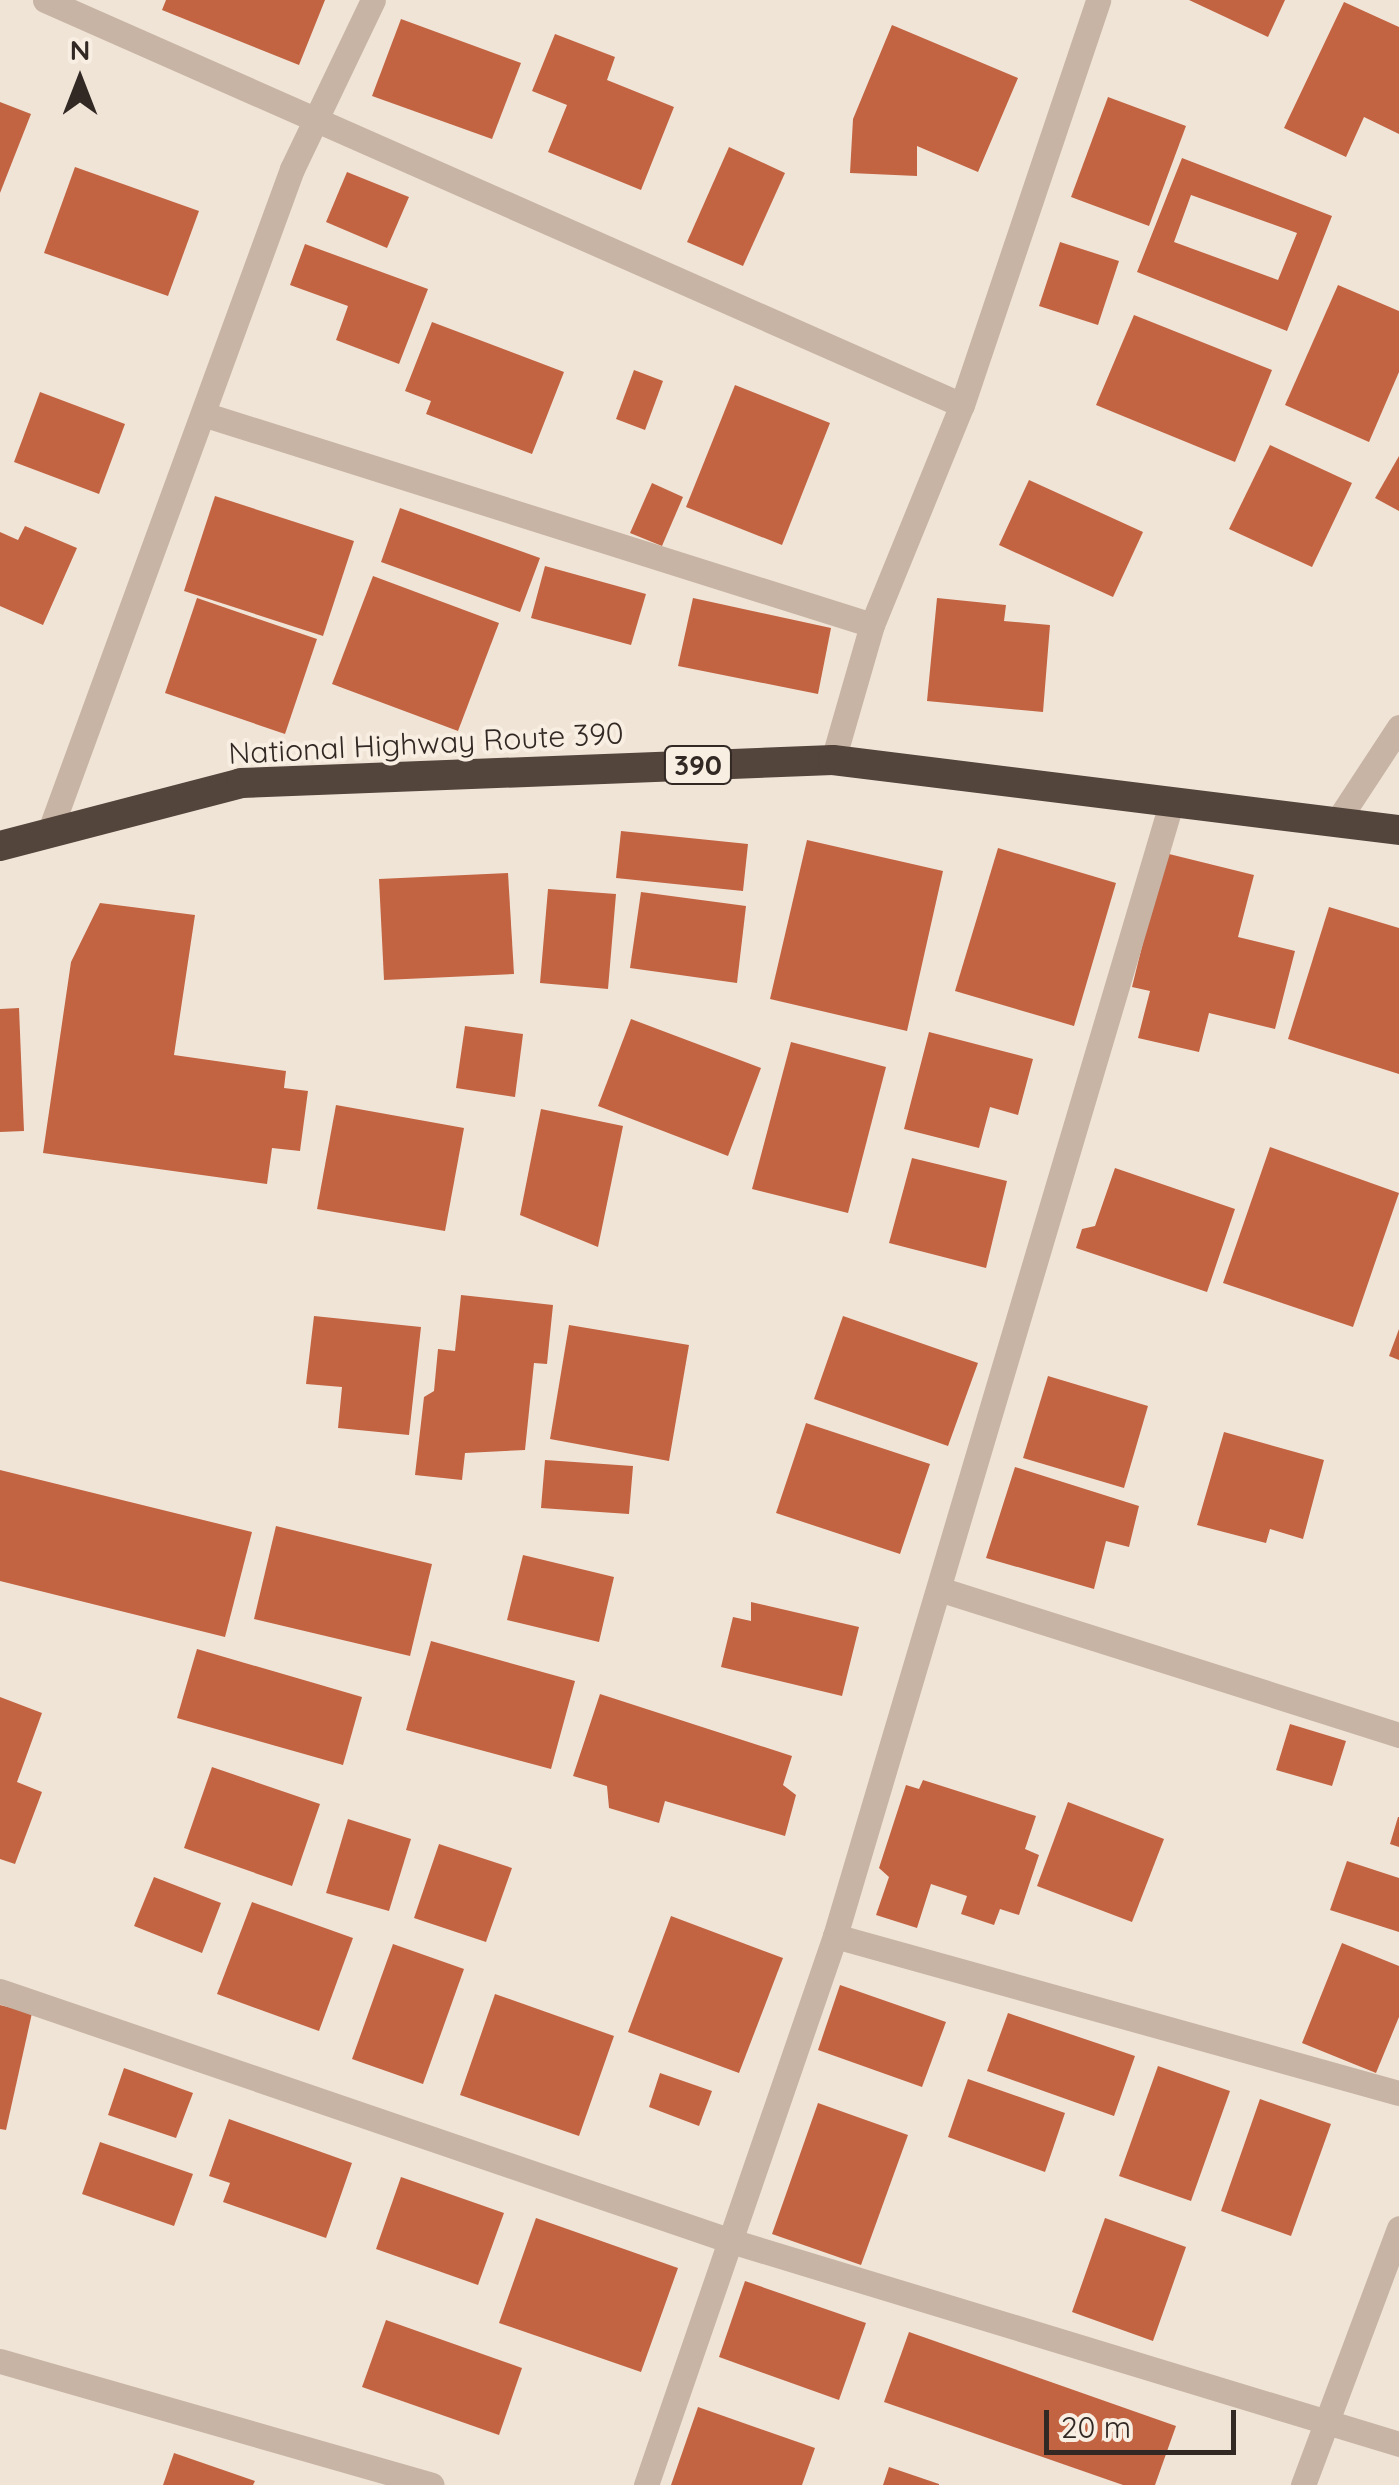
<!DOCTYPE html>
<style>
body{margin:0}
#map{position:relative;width:1399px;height:2485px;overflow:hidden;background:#f0e4d7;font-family:Quicksand,sans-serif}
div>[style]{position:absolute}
.building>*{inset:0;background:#c26442}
.minor>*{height:25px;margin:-12.5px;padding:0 12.5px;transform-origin:12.5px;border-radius:12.5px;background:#c7b4a4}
.highway>*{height:30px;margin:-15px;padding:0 15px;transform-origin:15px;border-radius:15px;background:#53443c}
span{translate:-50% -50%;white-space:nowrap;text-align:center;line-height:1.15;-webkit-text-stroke:8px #f8eee2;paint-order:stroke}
.shield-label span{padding:2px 8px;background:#f8eee2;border:2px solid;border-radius:8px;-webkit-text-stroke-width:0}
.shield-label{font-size:28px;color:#322925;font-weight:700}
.street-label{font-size:30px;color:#322925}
.north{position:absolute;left:30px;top:30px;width:100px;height:100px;-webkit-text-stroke:8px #f8eee2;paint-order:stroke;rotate:0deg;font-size:28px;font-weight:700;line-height:40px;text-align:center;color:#322925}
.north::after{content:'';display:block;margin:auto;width:35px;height:45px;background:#322925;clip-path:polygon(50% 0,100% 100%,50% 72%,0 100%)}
.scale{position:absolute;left:1044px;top:2410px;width:192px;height:45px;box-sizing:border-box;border:5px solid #322925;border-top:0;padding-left:12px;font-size:30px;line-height:35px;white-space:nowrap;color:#322925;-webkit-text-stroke:8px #f8eee2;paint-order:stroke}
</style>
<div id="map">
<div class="building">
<i style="clip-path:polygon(166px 0,325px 0,299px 65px,162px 10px)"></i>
<i style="clip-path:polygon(1189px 0,1285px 0,1268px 37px)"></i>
<i style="clip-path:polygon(1344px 2px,1399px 27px,1399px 134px,1364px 117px,1346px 157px,1284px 128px)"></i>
<i style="clip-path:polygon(401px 19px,521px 63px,492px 139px,372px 96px)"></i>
<i style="clip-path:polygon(892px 25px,1018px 78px,978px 172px,917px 146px,917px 176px,850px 173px,853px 119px)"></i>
<i style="clip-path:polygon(555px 34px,615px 57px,607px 80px,674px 107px,641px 190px,548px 152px,567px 105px,532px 91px)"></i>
<i style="clip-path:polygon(1108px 97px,1186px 126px,1149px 226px,1071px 197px)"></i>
<i style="clip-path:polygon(0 102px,31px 114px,0 193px)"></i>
<i style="clip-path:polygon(729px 147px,785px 173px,743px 266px,687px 242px)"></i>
<i style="clip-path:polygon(evenodd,1182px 158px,1332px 216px,1287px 331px,1137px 272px,1182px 158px,1191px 195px,1297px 233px,1278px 280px,1174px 242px,1191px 195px)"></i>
<i style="clip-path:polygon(75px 167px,199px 211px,168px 296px,44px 253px)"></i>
<i style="clip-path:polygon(347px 172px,409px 197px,387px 248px,326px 222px)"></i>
<i style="clip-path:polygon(1060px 242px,1119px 261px,1098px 325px,1039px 306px)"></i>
<i style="clip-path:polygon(305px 244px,428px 289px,399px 364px,336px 340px,348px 306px,290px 285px)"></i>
<i style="clip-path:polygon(1338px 285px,1399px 311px,1399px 372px,1369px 442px,1285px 405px)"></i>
<i style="clip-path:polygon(1134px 315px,1272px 370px,1235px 462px,1096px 405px)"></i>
<i style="clip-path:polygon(432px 322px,564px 372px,532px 454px,426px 414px,431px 401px,405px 391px)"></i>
<i style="clip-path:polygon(634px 370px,663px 381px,645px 430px,616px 419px)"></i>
<i style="clip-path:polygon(735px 385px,830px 423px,782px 545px,686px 507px)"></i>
<i style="clip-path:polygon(40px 392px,125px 424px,99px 494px,14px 462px)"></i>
<i style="clip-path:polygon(1270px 445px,1352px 483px,1312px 567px,1229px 529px)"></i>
<i style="clip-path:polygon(1399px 456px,1399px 511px,1375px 498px)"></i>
<i style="clip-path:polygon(1029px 480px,1143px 532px,1113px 597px,999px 545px)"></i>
<i style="clip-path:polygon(652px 483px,683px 497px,662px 546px,630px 533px)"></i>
<i style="clip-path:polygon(215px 496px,354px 541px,323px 636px,184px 591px)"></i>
<i style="clip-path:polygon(400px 508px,540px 558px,520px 612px,381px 562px)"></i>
<i style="clip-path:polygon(25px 526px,77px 548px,43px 625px,0 606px,0 532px,18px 540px)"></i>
<i style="clip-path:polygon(545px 566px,646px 594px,631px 645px,531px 618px)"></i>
<i style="clip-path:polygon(373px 576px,499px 623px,458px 731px,332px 684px)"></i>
<i style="clip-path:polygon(197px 598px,317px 639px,285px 734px,165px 693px)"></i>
<i style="clip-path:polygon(693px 598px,831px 628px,818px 694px,678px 666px)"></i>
<i style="clip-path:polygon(937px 598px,1006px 605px,1004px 621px,1050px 625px,1043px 712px,927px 701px)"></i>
<i style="clip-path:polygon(621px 831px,748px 844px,743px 891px,616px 878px)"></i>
<i style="clip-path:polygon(807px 840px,943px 871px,907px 1031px,770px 999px)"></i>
<i style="clip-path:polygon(998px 848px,1116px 883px,1074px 1026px,955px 991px)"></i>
<i style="clip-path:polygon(1165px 853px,1254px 875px,1238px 937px,1295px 951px,1275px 1029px,1209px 1013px,1199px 1052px,1138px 1038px,1150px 991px,1132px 987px)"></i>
<i style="clip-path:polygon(508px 873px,514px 974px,384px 980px,379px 879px)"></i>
<i style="clip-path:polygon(548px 889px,616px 894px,608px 989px,540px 983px)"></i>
<i style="clip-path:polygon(641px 892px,746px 906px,737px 983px,630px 968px)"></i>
<i style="clip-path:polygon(100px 903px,195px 915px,174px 1055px,286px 1071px,284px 1088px,308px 1091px,300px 1151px,272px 1148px,267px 1184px,43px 1153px,71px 962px)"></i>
<i style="clip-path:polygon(1329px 907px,1399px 928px,1399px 1074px,1288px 1039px)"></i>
<i style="clip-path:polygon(19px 1008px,24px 1131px,0 1132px,0 1009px)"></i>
<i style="clip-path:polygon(631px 1019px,761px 1068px,728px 1156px,598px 1106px)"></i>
<i style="clip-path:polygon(465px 1026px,523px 1034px,515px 1097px,456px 1088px)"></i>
<i style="clip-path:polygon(929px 1032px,1033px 1059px,1018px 1115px,990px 1107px,979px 1148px,904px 1129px)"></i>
<i style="clip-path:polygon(791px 1042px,886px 1067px,848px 1213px,752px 1189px)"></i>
<i style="clip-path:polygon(336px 1105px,464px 1128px,445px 1231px,317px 1209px)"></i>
<i style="clip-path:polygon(541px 1109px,623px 1126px,598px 1247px,520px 1215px)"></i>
<i style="clip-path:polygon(1270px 1147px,1399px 1193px,1353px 1327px,1223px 1283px)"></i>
<i style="clip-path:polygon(912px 1158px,1007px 1181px,986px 1268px,889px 1243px)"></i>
<i style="clip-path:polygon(1115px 1168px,1235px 1209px,1207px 1292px,1076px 1248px,1082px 1229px,1095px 1226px)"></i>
<i style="clip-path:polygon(461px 1295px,553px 1305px,547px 1364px,534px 1363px,525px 1450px,465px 1453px,462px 1480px,415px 1475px,424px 1397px,434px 1391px,438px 1349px,455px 1351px)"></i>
<i style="clip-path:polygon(314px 1316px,421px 1327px,409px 1435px,338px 1428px,342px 1387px,306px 1384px)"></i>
<i style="clip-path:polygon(843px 1316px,978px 1363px,948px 1446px,814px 1399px)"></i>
<i style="clip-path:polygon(569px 1325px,689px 1345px,669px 1461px,550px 1439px)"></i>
<i style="clip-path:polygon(1399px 1329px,1399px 1360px,1389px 1356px)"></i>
<i style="clip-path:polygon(1048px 1376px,1148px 1406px,1124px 1488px,1023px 1458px)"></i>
<i style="clip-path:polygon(806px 1423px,930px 1464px,900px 1554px,776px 1513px)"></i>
<i style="clip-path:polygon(1224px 1432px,1324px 1460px,1303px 1539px,1270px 1529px,1266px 1543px,1197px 1525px)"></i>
<i style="clip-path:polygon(545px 1460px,633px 1466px,629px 1514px,541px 1508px)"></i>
<i style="clip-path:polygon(1015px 1467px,1139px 1506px,1129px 1547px,1106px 1541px,1094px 1589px,986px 1558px)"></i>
<i style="clip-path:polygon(0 1470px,252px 1532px,225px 1637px,0 1581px)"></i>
<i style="clip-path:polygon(276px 1526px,432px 1564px,410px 1656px,254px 1619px)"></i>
<i style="clip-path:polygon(523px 1555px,614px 1577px,599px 1642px,507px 1620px)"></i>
<i style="clip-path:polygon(751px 1602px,859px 1627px,842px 1696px,721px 1667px,733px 1617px,751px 1621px)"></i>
<i style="clip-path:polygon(431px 1641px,575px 1681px,551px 1769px,406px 1730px)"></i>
<i style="clip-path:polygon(197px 1649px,362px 1697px,343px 1765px,177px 1718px)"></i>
<i style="clip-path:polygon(600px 1694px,792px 1756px,783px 1785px,796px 1795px,785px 1836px,665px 1801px,659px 1823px,609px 1808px,607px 1786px,573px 1776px)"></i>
<i style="clip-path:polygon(0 1697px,42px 1713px,17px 1782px,42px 1792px,15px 1864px,0 1859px)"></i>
<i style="clip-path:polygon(1290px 1724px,1346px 1741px,1332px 1786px,1276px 1770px)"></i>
<i style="clip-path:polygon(212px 1767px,320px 1804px,292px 1886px,184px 1848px)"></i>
<i style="clip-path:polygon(923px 1780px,1036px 1816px,1025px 1849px,1039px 1855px,1019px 1915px,1000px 1909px,994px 1925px,961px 1914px,967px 1896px,931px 1884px,917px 1928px,876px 1915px,889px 1877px,879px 1868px,906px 1785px,919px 1789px)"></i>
<i style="clip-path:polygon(1068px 1802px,1164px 1839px,1132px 1922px,1037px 1886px)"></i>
<i style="clip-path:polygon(1398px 1817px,1399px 1817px,1399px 1847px,1390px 1844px)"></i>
<i style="clip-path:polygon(348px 1819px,411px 1839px,389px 1911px,326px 1893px)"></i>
<i style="clip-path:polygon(439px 1844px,512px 1868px,486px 1942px,414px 1918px)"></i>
<i style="clip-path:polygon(1347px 1861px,1399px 1878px,1399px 1932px,1330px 1910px)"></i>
<i style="clip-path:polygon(154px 1877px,221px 1903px,202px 1953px,134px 1926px)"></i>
<i style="clip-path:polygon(252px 1902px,353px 1938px,319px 2031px,217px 1994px)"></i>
<i style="clip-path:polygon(671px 1916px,783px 1958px,739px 2073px,628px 2032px)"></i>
<i style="clip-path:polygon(1342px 1943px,1399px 1966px,1399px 2017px,1376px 2073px,1302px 2043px)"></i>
<i style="clip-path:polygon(393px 1944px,464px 1969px,423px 2084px,352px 2059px)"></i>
<i style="clip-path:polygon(840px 1985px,946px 2022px,922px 2087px,818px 2050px)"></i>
<i style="clip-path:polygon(495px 1994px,614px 2036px,579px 2136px,460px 2095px)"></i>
<i style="clip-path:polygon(0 2005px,32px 2013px,6px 2130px,0 2129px)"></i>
<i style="clip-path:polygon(1008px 2013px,1135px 2056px,1114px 2116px,987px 2071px)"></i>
<i style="clip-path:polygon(1158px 2066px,1230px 2091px,1191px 2201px,1119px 2176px)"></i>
<i style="clip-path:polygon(124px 2068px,193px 2093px,176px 2138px,108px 2115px)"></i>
<i style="clip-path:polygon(660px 2073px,712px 2091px,699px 2126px,649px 2107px)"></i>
<i style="clip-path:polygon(968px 2079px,1065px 2113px,1045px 2172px,948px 2137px)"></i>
<i style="clip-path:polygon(1260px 2099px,1331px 2124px,1291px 2236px,1221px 2211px)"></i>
<i style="clip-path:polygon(818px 2103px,908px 2135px,861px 2265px,772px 2234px)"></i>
<i style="clip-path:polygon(229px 2119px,352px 2163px,326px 2238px,223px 2202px,230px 2183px,209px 2176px)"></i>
<i style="clip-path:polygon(100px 2142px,193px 2174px,174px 2226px,82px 2194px)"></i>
<i style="clip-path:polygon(401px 2177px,504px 2213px,478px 2285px,376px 2249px)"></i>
<i style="clip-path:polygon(536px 2218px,678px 2268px,641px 2372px,499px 2323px)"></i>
<i style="clip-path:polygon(1105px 2218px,1186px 2247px,1153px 2341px,1072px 2312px)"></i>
<i style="clip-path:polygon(745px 2281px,866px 2323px,839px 2400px,719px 2357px)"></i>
<i style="clip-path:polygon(386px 2320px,522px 2368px,499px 2435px,362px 2387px)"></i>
<i style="clip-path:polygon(909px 2332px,1176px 2426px,1155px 2485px,1123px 2485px,884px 2402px)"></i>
<i style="clip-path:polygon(698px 2407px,815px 2448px,802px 2485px,671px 2485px)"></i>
<i style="clip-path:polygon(174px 2453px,255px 2481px,253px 2485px,163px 2485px)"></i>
<i style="clip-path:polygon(889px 2467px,939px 2484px,939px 2485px,883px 2485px)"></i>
</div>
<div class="minor">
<i style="left:45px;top:0;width:1002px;rotate:23.83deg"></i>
<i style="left:206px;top:415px;width:698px;rotate:17.5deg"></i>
<i style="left:833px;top:760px;width:141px;rotate:-73.9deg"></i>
<i style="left:872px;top:625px;width:238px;rotate:-67.8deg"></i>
<i style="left:962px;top:405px;width:427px;rotate:-71.4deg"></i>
<i style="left:1336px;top:823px;width:115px;rotate:-56.7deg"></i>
<i style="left:49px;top:833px;width:707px;rotate:-69.9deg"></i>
<i style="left:292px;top:169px;width:187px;rotate:-64.4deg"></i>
<i style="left:939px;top:1589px;width:483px;rotate:17.6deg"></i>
<i style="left:835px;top:1936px;width:585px;rotate:15.56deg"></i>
<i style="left:0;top:1991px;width:773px;rotate:18.88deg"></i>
<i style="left:731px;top:2241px;width:698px;rotate:16.9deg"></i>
<i style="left:0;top:2361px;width:449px;rotate:16deg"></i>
<i style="left:646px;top:2485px;width:581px;rotate:-71deg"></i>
<i style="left:835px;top:1936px;width:1181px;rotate:-73.47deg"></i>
<i style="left:1303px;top:2485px;width:274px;rotate:-69.5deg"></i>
</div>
<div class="highway">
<i style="left:0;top:846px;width:249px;rotate:-14.6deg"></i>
<i style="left:241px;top:783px;width:592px;rotate:-2.22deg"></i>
<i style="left:833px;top:760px;width:570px;rotate:7.05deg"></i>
</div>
<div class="shield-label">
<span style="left:698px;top:765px">390</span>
</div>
<div class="street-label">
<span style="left:426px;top:743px;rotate:-3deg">National Highway Route 390</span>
</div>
<div class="north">N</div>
<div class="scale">20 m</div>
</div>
